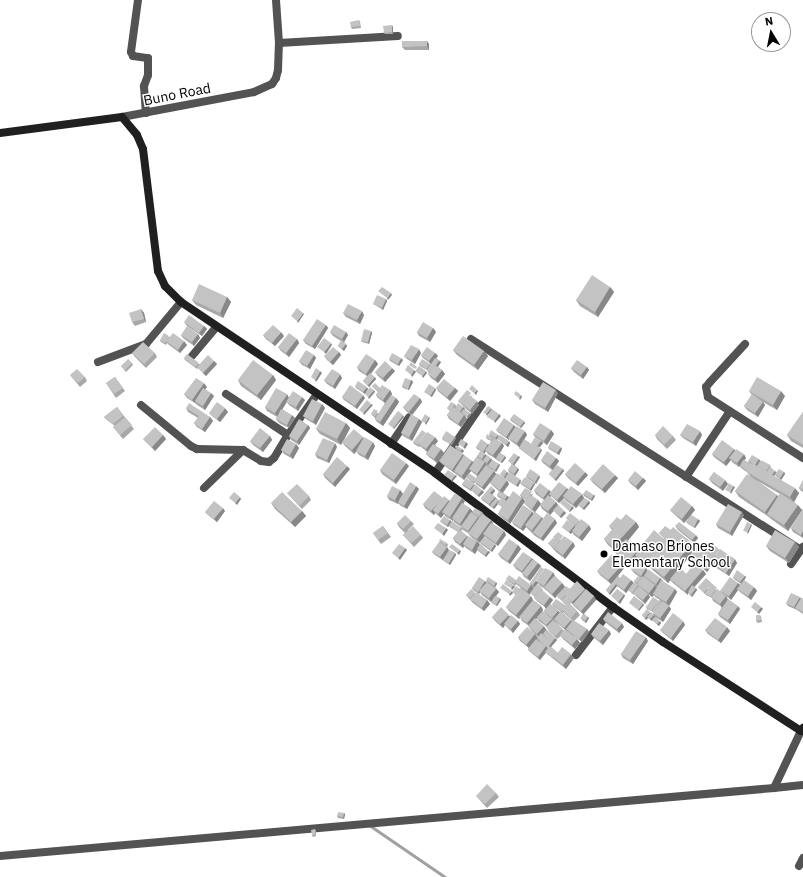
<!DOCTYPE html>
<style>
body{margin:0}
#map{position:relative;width:803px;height:877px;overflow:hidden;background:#fff;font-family:"IBM Plex Sans",sans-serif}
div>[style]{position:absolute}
.stream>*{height:3px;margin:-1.5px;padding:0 1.5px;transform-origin:1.5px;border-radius:1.5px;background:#a1a1a1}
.street>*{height:8px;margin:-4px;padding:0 4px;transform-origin:4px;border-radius:4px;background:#535353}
.secondary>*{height:8px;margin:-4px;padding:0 4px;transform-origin:4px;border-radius:4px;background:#202020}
.wall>*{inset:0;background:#a8a8a8}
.shaded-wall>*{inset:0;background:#888}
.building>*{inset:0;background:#c3c3c3}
.dots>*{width:11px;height:11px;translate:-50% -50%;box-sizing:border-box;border:2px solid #fff;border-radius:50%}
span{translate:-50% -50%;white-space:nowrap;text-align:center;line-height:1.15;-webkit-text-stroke:3px #fff;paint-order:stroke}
.street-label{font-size:14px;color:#000}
.poi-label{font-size:14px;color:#000}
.left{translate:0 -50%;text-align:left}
.north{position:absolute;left:751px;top:12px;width:40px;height:40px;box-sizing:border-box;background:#fff;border:1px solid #999;border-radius:50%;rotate:350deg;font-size:11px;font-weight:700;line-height:16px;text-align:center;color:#000}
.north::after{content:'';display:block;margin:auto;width:14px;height:18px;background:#000;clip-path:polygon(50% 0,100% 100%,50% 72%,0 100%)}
</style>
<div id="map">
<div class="stream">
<i style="left:369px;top:825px;width:92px;rotate:34.4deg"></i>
</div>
<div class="street">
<i style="left:138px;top:0;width:52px;rotate:97.7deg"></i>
<i style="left:131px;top:52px;width:4px;rotate:63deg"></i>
<i style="left:133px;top:56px;width:15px;rotate:8deg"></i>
<i style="left:148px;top:58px;width:17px;rotate:90deg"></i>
<i style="left:148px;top:75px;width:12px;rotate:110deg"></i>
<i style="left:144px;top:86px;width:27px;rotate:86deg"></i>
<i style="left:279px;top:43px;width:119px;rotate:-3.4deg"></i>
<i style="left:122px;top:117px;width:134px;rotate:-10.7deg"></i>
<i style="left:254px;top:92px;width:20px;rotate:-24deg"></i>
<i style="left:272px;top:84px;width:7px;rotate:-56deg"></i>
<i style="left:276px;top:78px;width:8px;rotate:-76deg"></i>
<i style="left:278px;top:70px;width:27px;rotate:-88deg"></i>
<i style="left:279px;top:43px;width:43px;rotate:-94deg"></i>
<i style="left:471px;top:339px;width:392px;rotate:32.6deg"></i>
<i style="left:745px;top:344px;width:52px;rotate:132.6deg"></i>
<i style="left:710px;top:382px;width:6px;rotate:129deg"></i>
<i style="left:706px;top:387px;width:10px;rotate:79deg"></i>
<i style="left:708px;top:397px;width:113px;rotate:32.7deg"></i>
<i style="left:192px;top:356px;width:38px;rotate:-50deg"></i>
<i style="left:98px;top:362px;width:51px;rotate:-20.6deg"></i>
<i style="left:146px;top:344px;width:55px;rotate:-50.2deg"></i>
<i style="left:226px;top:394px;width:74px;rotate:33.5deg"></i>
<i style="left:141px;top:405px;width:65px;rotate:39.4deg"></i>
<i style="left:191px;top:446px;width:7px;rotate:27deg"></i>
<i style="left:197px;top:449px;width:46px;rotate:1.2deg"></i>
<i style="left:243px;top:450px;width:21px;rotate:31deg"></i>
<i style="left:261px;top:461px;width:8px;rotate:7deg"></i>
<i style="left:269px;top:462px;width:6px;rotate:-39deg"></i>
<i style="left:274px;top:458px;width:27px;rotate:-59deg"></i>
<i style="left:288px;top:435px;width:50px;rotate:-54.7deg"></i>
<i style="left:391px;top:444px;width:32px;rotate:-56deg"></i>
<i style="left:435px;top:473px;width:83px;rotate:-55.7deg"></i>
<i style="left:686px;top:477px;width:79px;rotate:-56.3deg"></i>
<i style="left:204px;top:488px;width:54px;rotate:-44.3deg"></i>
<i style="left:791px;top:564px;width:21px;rotate:-55deg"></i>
<i style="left:576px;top:655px;width:61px;rotate:-52.4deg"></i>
<i style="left:774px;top:788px;width:29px;rotate:-6deg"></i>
<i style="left:0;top:856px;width:777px;rotate:-5.02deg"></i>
<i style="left:774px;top:788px;width:63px;rotate:-64.7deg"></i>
<i style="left:799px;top:866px;width:9px;rotate:-63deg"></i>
</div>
<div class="secondary">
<i style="left:0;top:133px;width:123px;rotate:-7.5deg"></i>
<i style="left:122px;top:117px;width:23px;rotate:50deg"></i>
<i style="left:137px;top:135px;width:15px;rotate:67deg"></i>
<i style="left:143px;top:149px;width:123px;rotate:83deg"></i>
<i style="left:158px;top:271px;width:17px;rotate:65deg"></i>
<i style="left:165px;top:286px;width:23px;rotate:45deg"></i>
<i style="left:181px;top:302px;width:306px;rotate:33.9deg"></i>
<i style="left:435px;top:473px;width:223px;rotate:37deg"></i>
<i style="left:613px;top:607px;width:61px;rotate:35deg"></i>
<i style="left:663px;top:642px;width:164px;rotate:32.8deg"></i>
<i style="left:801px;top:731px;width:4px;rotate:-56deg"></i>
</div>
<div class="wall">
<i style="clip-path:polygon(359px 20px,360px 22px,361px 28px,352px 29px,351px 27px)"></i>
<i style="clip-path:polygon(393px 27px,393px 34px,385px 34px,384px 33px)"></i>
<i style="clip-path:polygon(429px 44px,429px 50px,405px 50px,402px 47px)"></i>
<i style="clip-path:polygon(610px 287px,614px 292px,598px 317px,580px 306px,576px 300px)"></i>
<i style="clip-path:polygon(227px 297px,231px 302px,223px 318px,196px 305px,192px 300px)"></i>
<i style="clip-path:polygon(386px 299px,387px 301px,383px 310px,375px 305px,373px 304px)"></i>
<i style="clip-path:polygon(141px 309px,144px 313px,146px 322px,135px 326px,132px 322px)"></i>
<i style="clip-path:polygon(343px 313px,364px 315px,360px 324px,346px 317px)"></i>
<i style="clip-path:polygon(184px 322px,204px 326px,207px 329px,202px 336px,187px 326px)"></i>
<i style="clip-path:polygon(326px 325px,328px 328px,315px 349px,306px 344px,303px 340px)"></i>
<i style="clip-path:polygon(433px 328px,436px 332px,430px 342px,419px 336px,417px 332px)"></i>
<i style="clip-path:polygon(371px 331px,372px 333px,369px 344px,362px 342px,361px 341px)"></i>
<i style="clip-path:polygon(330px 332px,346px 332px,348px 335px,344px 342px,347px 346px,344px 351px,339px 347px,338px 346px,341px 341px,333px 336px)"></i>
<i style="clip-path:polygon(198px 334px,200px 338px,194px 346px,183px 338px,181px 335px)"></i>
<i style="clip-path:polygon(263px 335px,284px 336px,275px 346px,266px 339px)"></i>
<i style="clip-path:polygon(169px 337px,187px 345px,180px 353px,169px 345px,167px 343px,166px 345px,161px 342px,160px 340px)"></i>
<i style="clip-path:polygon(297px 339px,299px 343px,289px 357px,281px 351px,278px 347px)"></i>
<i style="clip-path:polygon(453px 350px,484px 351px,488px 356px,478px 370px,457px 355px)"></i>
<i style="clip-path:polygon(339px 352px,341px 355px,333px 365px,327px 360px,324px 356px)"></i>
<i style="clip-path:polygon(132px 353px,155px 353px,157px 357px,146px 368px,135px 357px)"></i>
<i style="clip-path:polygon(421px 353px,415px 364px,407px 359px,404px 356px)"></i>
<i style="clip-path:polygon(435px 353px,438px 356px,436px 358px,441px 362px,438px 367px,442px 370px,445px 374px,438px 383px,431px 378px,428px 374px,429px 373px,427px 370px,420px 366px,419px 364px,430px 364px,431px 365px,431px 364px,423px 358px,421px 355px)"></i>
<i style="clip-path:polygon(314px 355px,316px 358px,310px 369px,302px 365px,299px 361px)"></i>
<i style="clip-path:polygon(184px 358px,199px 364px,214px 361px,217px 364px,206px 376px,198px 368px,197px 369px,185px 360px)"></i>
<i style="clip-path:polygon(389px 359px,403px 360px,399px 366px,390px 361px)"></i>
<i style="clip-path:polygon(375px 360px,378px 364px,371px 374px,376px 379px,369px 387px,363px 381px,367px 376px,359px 371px,357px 367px)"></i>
<i style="clip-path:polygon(132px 363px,133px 365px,126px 372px,121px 366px)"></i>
<i style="clip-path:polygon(587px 367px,589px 370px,583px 379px,574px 372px,571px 368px)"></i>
<i style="clip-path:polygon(395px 371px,385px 382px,378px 376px,375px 372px)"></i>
<i style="clip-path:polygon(70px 375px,85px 377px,87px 381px,80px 387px)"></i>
<i style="clip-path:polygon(273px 375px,276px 380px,261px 400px,241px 386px,238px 380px)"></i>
<i style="clip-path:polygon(115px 377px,125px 391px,116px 398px,106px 383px)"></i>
<i style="clip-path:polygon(342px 378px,335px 389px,327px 384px,324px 380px)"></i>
<i style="clip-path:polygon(411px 380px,413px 382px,409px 390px,403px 388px,402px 386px)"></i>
<i style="clip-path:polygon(355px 386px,368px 389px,365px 394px,356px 388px)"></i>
<i style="clip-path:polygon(372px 386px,390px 390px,392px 394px,391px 395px,396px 398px,399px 402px,383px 426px,377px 422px,375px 419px,375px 418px,371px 414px,379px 413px,385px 403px,378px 398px,376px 395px,378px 392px)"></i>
<i style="clip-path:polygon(207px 387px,205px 389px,214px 396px,205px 410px,197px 405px,195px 403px,187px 398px,184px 394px)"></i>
<i style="clip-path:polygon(436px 388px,455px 388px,458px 391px,450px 401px,439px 392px)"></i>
<i style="clip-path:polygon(749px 391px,785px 396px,777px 410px,763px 402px,765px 405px,758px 417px,747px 410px,744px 406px,752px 395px)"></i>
<i style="clip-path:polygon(558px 393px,548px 412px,535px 404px,532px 400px)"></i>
<i style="clip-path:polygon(473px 395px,471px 397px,479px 405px,472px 414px,464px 407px,458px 401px)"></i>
<i style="clip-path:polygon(289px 397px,305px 400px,298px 411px,289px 405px,287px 402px,282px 409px,295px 418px,289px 428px,279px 423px,276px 419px,277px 417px,267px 411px,265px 407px)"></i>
<i style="clip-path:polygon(342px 397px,365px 398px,357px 409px,344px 400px)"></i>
<i style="clip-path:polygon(420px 398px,422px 402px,412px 415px,419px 419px,422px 422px,412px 441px,403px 436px,401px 433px,411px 415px,406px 411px,403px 407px)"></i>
<i style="clip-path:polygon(322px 404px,325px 408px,316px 425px,306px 419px,303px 416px)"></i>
<i style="clip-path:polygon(455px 404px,456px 406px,463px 407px,471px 415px,468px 418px,465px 416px,467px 419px,461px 427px,449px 419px,447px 415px,450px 411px,447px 408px)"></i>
<i style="clip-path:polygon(117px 407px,134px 429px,123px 439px,113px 427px,115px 426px,107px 420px,104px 417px)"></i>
<i style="clip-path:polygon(186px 408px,210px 417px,213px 421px,205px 432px,197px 427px,194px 423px,198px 418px,188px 412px)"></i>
<i style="clip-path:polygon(228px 412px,220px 422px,212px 416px,209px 413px)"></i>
<i style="clip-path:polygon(803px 412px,803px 448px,791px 441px,787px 435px)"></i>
<i style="clip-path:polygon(510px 419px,525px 423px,521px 428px,511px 421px)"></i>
<i style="clip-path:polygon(346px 423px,350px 428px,343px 442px,363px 438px,375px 446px,368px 460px,359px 455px,356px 451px,354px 454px,345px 446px,342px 442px,341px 445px,320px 434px,316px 429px)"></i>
<i style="clip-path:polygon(308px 425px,310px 428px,299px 445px,291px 440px,289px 436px)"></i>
<i style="clip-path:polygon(514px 425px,515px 427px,527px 435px,524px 439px,531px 444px,541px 441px,543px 443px,540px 447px,539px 447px,542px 450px,536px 461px,520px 449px,519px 448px,519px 447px,511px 441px,509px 439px,509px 440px,499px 433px,496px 430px)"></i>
<i style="clip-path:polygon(551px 430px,554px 434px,547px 445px,535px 437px,533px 434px)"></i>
<i style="clip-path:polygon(evenodd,489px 434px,498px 435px,499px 436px,510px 443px,508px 447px,499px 440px,497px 439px,497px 440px,502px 443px,504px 446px,500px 453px,505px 456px,506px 458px,502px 463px,497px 460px,496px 459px,488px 454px,486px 451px,484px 454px,486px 456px,500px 465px,496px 472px,492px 469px,494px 471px,496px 474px,509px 484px,503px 493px,509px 497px,521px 497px,520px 495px,533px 494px,532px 496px,538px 500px,541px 504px,544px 500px,536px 494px,534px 490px,549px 490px,551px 492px,567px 488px,568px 490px,584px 498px,589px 501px,590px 503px,584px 510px,578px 505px,582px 501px,576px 508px,565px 500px,564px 498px,559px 503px,551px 496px,550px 497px,556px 502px,558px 505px,566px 513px,561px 518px,554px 511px,550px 515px,542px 509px,540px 505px,535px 512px,543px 519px,557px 523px,543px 541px,535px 536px,526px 527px,523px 531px,514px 525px,512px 522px,533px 514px,534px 512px,527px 506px,524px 503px,526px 500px,523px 498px,525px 501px,510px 524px,501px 517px,498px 514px,502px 507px,498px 504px,494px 509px,482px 500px,481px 498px,494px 489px,495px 491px,492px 494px,499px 501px,506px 501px,498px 497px,497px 495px,499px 491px,493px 486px,490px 483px,494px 478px,484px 490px,476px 484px,475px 482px,474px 484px,466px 477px,464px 480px,442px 464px,439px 461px,456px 449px,455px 447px,462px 449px,464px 451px,462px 453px,456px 450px,472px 461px,473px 462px,481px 451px,477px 449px,476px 447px,488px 444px,489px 445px,491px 441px,487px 439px,486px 437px,490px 436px,489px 434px,471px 471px,472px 472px,477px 476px,476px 479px,468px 475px,471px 471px)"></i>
<i style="clip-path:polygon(163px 435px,166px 439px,155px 451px,143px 439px)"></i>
<i style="clip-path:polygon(655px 435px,673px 436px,676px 440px,667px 449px,657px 439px)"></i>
<i style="clip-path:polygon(680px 435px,702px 435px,696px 446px,683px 438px)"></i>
<i style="clip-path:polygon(270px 436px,272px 440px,263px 452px,253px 445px,250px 441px)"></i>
<i style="clip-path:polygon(455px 437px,456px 438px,452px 445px,443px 440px,442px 438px)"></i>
<i style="clip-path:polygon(438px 441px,435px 445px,444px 453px,437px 463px,429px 457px,426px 454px,427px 452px,420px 446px,419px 447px,414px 444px,413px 442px)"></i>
<i style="clip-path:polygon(296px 444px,299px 448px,293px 459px,284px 454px,281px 450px)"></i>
<i style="clip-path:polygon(337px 447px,329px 463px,317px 458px,315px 454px)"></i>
<i style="clip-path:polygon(548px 447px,562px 449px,559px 455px,549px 449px)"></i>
<i style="clip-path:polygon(evenodd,734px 449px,735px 451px,746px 458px,744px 460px,749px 463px,748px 461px,759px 459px,760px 461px,770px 465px,771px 468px,776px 472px,784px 472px,785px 474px,781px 480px,776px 476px,775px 475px,774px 476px,799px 493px,794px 502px,802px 510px,788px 531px,771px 519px,769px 517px,739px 497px,735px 491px,750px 476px,747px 472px,741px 468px,740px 466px,739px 467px,732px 462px,731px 460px,726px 466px,714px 457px,712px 454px,734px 449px,756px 480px,780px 494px,778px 497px,777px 495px,756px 480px)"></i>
<i style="clip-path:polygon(520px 457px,514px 465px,518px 468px,519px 470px,515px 476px,509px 472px,508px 470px,512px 464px,508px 461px)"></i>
<i style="clip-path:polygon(556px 458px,559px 461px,554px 468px,563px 469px,564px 471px,556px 481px,549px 474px,552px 470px,543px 463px,541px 460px)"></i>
<i style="clip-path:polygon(409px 466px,396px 484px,382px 474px,380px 470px)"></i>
<i style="clip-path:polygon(350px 469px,335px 487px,325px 478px,323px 474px)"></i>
<i style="clip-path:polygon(507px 472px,518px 487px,507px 480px,506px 478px,505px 479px,500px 474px)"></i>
<i style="clip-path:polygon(714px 472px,723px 491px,712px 483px,709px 479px)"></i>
<i style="clip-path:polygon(565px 474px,588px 475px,578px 486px,568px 478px)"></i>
<i style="clip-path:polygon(526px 476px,540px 477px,536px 484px,527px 478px)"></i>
<i style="clip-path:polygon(618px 478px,605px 493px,593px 483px,590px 479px)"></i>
<i style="clip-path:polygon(643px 478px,646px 481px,638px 490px,630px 483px,628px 480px)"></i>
<i style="clip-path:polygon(803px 480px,803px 492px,801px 491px,799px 488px)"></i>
<i style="clip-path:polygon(520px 483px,534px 483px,535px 484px,531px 491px,522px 485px)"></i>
<i style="clip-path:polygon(462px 484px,475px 485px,484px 492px,479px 497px,471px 490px,471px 491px,463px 486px)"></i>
<i style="clip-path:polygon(419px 489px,407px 509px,401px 506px,398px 503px,398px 504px,389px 500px,387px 496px,400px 490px,403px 494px,400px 499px)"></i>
<i style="clip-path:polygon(287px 493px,309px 496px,311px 500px,302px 509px)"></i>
<i style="clip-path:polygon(583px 494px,594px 495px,595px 496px,592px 501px,584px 496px)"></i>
<i style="clip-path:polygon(443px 498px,450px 501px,462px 498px,465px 501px,463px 504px,472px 511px,482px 512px,493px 524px,504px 531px,506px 535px,498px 546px,486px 538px,485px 536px,480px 543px,471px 537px,468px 533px,463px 530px,461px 527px,454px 522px,453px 520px,453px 521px,445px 516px,444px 514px,441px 518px,435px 513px,434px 515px,425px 508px,423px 504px)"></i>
<i style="clip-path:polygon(271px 503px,302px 511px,306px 516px,295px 527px,275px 509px)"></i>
<i style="clip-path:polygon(692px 506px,695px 510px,691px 515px,700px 521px,695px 528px,688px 524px,686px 522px,690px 516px,684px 523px,673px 513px,670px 510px)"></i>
<i style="clip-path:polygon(803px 509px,803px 538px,793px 532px,791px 528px)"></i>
<i style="clip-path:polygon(225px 511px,217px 522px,208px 515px,205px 512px)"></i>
<i style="clip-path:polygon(744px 515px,732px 536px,718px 528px,716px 524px)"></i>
<i style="clip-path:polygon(566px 518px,580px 521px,591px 529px,582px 541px,574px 535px,572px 532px,571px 534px,563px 528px,562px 527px,575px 525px,575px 526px,576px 526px,568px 520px)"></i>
<i style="clip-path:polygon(450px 520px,451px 522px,463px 529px,461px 531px,468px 537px,477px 541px,480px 544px,488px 551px,490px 552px,486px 557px,477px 550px,475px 554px,466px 548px,464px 546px,463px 548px,455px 542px,453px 538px,458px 532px,450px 527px,449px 525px,448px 527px,442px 523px,440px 521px)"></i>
<i style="clip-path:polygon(621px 520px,636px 522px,639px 527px,628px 541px,639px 551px,653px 551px,654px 550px,647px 545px,645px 541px,664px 539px,664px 538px,659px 533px,671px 530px,696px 547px,737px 563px,729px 576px,712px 565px,707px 572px,691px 559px,689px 557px,680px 568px,686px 574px,703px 570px,706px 574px,694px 587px,697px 590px,692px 597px,688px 593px,688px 595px,673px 583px,670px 580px,668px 583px,649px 567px,647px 565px,646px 566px,637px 557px,629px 566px,617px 555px,615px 552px,615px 551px,608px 545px,604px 539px,612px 530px,609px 526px)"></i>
<i style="clip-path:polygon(411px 521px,414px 524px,408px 530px,421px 535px,423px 538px,414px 547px,403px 535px,405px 533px,399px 527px,397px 523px)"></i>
<i style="clip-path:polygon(383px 526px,391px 537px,381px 544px,373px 533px)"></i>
<i style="clip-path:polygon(675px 526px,698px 538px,694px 543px,678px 530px)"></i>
<i style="clip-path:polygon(553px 537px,575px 546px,565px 559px,556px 552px,548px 543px,555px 539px)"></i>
<i style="clip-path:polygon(439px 541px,447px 543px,448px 545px,447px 547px,449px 550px,455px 553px,456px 555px,450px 565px,435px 555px,432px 552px,440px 542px)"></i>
<i style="clip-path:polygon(480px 542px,496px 546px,492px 552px,481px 544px)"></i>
<i style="clip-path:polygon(795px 542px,799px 547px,789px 563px,770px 551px,766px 546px)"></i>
<i style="clip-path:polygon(518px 545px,521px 549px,510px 564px,501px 558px,498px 554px)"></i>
<i style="clip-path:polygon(533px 559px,541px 566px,530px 581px,524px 577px,522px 573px,516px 569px,513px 565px)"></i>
<i style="clip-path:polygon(625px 567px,618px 576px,620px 578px,637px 585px,634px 581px,641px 578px,634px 573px,631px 569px,646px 568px,648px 571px,660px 578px,662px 581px,675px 589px,677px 592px,669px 606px,665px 603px,671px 609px,663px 622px,655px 617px,661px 623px,659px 626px,652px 620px,652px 621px,648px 618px,646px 620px,642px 615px,650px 613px,654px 614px,653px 612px,647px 609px,646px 607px,659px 601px,660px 600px,655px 597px,654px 595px,652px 597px,648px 594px,650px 597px,645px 604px,636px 596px,634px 594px,634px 595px,628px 590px,626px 593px,617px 586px,610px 595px,606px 590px,611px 584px,600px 575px,597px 571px)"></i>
<i style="clip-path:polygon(evenodd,555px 576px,562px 583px,565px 587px,570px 589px,585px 589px,594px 596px,596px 600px,584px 614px,589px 618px,586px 623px,582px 620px,581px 618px,583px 614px,575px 607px,566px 597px,565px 598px,571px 603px,570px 604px,577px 611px,580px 615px,574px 621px,587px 629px,589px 632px,582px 642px,571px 634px,577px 639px,580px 643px,575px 649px,563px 639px,561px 636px,557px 639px,549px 631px,547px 627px,539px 621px,537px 618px,536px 619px,557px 640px,551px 647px,558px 653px,574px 658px,566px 669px,546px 653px,540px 660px,529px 651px,528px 649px,529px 648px,520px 641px,518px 637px,535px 634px,537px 638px,538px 637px,531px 630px,528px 626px,529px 626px,522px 621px,520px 617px,519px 619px,509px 611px,506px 607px,516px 595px,512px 592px,521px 588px,516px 584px,515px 586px,508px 581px,506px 579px,516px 580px,531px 585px,530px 583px,555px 576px,538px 583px,539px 585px,545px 589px,555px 598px,557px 596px,566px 605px,565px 605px,552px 604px,553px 606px,560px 611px,560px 612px,550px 604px,553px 600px,542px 591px,543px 590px,537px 584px,538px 583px,555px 576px,530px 593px,535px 597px,534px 598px,537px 601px,546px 608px,544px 611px,546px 614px,542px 611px,543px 610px,541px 606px,533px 600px,529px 595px,530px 593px,555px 576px,563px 612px,572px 620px,572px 621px,563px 613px,563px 612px,555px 576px,555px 621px,565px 630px,564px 631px,555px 621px)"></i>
<i style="clip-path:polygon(745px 576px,746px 577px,744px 580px,757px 591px,751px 600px,740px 592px,738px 590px,731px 600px,726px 596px,728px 600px,740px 609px,730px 624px,720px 617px,718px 614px,722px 607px,713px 601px,712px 598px,706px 595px,698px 587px,718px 590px,722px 593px,720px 591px,738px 583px,740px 585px,741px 584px,734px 579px,733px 577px)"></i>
<i style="clip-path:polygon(486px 580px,496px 582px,497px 584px,495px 587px,499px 592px,496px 596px,501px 600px,497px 606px,493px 604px,491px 602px,482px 595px,480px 592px,479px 594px,473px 590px,472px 588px,485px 581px,486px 582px,487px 582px)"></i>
<i style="clip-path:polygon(475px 593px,487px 600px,490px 604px,484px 611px,473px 603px,466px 595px)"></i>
<i style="clip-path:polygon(801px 598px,803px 599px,803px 614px,797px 610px,788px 606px,786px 603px)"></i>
<i style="clip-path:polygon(760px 615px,761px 617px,762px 622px,758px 623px,756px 621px)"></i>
<i style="clip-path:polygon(510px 616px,518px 621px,520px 624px,513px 633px,505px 625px,503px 628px,495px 621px,492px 617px)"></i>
<i style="clip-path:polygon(603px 619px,624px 627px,619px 633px,605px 622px)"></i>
<i style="clip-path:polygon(685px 625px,673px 641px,663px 633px,660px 630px)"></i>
<i style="clip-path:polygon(705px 630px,730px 631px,721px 643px,708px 634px)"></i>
<i style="clip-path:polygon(591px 634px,611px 634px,603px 645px,593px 637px)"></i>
<i style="clip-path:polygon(648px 641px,633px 664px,623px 658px,621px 654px)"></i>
<i style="clip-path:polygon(496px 793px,499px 797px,487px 808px,479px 799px,476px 796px)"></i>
<i style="clip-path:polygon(344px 813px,345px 814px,344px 819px,338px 818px,337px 816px)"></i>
<i style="clip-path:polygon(315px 829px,316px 831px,316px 836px,313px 837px,312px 835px)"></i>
</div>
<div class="shaded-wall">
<i style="clip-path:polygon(392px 25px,393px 27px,393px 34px,392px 32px)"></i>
<i style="clip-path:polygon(427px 41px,429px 44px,429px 50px,427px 46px)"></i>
<i style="clip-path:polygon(610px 287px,614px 292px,598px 317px,595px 312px)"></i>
<i style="clip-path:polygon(391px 293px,392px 295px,388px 300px,387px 298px)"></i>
<i style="clip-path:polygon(227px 297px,231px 302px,223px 318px,220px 313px)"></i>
<i style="clip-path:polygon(386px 299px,387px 301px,383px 310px,382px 308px)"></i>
<i style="clip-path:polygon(141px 309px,144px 313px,146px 322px,144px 319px)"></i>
<i style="clip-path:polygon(362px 311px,364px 315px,360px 324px,357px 320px)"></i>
<i style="clip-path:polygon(303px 313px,304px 314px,298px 323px,297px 321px)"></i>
<i style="clip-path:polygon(326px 325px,328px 328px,315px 349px,312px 346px)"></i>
<i style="clip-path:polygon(204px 326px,207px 329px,202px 336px,199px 333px)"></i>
<i style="clip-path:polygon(433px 328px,436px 332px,430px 342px,427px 338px)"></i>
<i style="clip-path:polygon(371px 331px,372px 333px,369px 344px,368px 342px)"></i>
<i style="clip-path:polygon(281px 332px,284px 336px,275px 346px,272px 343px)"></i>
<i style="clip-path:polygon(346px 332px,348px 335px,344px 342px,342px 339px)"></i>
<i style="clip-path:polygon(198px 334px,200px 338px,194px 346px,192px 342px)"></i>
<i style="clip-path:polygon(297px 339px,299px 343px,289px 357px,286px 353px)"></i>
<i style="clip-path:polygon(184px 341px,187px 345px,180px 353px,178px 350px)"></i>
<i style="clip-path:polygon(331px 343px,332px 345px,326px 354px,324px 352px)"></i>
<i style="clip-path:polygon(346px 344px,347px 346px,344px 351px,342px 349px)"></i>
<i style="clip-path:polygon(419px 349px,421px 353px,415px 364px,412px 360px)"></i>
<i style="clip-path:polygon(484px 351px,488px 356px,478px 370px,474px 365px)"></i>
<i style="clip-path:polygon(339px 352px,341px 355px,333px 365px,330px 362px)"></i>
<i style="clip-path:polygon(435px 353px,438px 356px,431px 365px,429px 361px)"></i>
<i style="clip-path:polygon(314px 355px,316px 358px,310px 369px,307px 366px)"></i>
<i style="clip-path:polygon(401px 358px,403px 360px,399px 366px,398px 364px)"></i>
<i style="clip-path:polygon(375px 360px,378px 364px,368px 377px,366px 374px)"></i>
<i style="clip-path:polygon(214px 361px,217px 364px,206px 376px,203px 373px)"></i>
<i style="clip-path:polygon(439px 361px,441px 362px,432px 375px,431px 373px)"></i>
<i style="clip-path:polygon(587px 367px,589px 370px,583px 379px,581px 375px)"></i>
<i style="clip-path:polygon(392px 368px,395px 371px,385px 382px,383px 378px)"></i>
<i style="clip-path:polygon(414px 370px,416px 372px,412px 377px,411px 375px)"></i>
<i style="clip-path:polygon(442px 370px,445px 374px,438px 383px,435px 379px)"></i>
<i style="clip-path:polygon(320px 371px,322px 373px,316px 382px,315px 380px)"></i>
<i style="clip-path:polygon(426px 371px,427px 373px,423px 378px,422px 376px)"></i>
<i style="clip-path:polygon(340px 374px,342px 378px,335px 389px,333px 386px)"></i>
<i style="clip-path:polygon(273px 375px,276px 380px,261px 400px,257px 395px)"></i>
<i style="clip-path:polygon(375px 377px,376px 379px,369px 387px,368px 385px)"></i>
<i style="clip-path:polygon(411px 380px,413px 382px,409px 390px,408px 389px)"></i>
<i style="clip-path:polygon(204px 383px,207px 387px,196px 402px,195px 401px,195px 403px,192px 400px)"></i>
<i style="clip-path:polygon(367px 387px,368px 389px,365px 394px,363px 392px)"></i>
<i style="clip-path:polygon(435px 388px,436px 390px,432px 397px,430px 396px)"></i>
<i style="clip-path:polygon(455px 388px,458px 391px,450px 401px,447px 397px)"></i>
<i style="clip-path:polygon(374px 390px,375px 392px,369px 399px,368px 397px)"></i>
<i style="clip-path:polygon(390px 390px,392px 394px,385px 403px,383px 400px)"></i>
<i style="clip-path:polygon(477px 390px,478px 391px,476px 395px,474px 393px)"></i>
<i style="clip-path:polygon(556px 390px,558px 393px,548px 412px,545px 408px)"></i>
<i style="clip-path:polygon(781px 391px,785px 396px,777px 410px,773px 405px)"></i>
<i style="clip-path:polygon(211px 393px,214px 396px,205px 410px,203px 406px)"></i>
<i style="clip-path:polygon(287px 394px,289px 398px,278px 417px,275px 413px)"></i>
<i style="clip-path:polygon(363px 395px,365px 398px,357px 409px,355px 406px)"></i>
<i style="clip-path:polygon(521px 395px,522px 397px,520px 400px,519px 398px)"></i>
<i style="clip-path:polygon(302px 397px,305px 400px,298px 411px,296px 407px)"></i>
<i style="clip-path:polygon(396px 398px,399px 402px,383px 426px,380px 422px)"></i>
<i style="clip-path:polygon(420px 398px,422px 402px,412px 415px,409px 412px)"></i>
<i style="clip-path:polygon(477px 401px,479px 405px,472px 414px,470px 410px)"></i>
<i style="clip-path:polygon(763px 402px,765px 405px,758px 417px,755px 413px)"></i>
<i style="clip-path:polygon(322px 404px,325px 408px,316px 425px,313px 421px)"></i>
<i style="clip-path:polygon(371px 404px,373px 405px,364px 415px,363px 413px)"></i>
<i style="clip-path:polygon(463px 407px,465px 409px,462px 413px,460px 412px)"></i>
<i style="clip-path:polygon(225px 408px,228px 412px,220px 422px,217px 419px)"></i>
<i style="clip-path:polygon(491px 408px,492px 410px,487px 416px,486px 414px)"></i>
<i style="clip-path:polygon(470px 413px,471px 415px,468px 418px,467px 417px)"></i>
<i style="clip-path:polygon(499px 414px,501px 416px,495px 423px,494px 421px)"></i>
<i style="clip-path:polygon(292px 415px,295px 418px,289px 428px,287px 425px)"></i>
<i style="clip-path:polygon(403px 415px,404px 417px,394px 429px,393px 428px)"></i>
<i style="clip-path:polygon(464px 415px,467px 419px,461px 427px,458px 424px)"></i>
<i style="clip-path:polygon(210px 417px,213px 421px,205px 432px,202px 429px)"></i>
<i style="clip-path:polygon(429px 417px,430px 418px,426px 425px,425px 423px)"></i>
<i style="clip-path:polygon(419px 419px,422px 422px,412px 441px,409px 437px)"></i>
<i style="clip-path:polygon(524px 421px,525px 423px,521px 428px,520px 427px)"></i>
<i style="clip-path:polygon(346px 423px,350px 428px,341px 445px,337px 439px)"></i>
<i style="clip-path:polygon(308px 425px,310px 428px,299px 445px,297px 441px)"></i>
<i style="clip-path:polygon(514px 425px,517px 429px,508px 438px,509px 439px,509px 440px,506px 437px)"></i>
<i style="clip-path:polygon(551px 430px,554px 434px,547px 445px,544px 441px)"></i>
<i style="clip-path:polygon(525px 431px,527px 435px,519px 447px,517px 443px)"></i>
<i style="clip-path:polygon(700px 431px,702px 435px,696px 446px,693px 442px)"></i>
<i style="clip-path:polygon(163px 435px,166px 439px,155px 451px,152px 447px)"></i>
<i style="clip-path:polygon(498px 435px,499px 437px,496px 440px,495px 438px)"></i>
<i style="clip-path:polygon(270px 436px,272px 440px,263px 452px,260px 448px)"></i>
<i style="clip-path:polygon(363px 437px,366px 441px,354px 454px,352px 450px)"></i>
<i style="clip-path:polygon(435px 437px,438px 441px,428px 453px,426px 449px)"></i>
<i style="clip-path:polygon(455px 437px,456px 438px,452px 445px,450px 444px)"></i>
<i style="clip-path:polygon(509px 441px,510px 443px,508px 447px,506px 445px)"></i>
<i style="clip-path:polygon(541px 441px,543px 443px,540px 447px,538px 445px)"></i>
<i style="clip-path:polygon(373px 442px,375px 446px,368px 460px,365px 456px)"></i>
<i style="clip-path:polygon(466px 442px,468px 444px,465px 449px,463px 447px)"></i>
<i style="clip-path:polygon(335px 443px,337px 447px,329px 463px,327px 460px)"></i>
<i style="clip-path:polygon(502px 443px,504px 446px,496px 459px,493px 455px)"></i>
<i style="clip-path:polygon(296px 444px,299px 448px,293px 459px,290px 455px)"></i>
<i style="clip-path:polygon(488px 444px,490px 446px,485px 450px,486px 451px,484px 454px,483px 452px)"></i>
<i style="clip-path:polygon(561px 447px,562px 449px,559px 455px,557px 453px)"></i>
<i style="clip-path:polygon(441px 449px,444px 453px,437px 463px,434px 459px)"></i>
<i style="clip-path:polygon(462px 449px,464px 451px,462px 453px,461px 451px)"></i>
<i style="clip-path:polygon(541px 449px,542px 450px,536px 461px,534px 459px)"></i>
<i style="clip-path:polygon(734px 449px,736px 453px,729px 458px,731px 460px,726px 466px,724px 462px)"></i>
<i style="clip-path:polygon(463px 454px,466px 458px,454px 471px,455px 473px,452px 470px)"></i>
<i style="clip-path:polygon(485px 454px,487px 456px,483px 461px,482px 459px)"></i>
<i style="clip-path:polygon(744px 454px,746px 458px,739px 467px,737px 463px)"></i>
<i style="clip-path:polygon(505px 456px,506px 458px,502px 463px,501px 462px)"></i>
<i style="clip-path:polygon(518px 456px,520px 457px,514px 466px,513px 464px)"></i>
<i style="clip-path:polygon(491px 458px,492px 460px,488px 465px,487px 463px)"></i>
<i style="clip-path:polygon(556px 458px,559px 461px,553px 470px,550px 466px)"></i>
<i style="clip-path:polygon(759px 459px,760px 461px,756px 467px,755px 465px)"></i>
<i style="clip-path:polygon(472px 461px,475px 464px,469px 469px,471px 471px,464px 480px,462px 476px)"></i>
<i style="clip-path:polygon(485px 462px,487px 466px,479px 478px,477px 474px)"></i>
<i style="clip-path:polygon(406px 463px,409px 466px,396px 484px,394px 480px)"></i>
<i style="clip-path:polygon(499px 464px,500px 465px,496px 472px,495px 470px)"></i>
<i style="clip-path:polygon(347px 466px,350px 469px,335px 487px,333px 483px)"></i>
<i style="clip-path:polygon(518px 468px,519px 470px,515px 476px,514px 474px)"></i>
<i style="clip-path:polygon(563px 469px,564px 471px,556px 481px,555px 479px)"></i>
<i style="clip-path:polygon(494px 471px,496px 474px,484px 490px,482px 487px)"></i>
<i style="clip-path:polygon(775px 471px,776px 472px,773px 477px,772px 475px)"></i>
<i style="clip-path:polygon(507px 472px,509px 474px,505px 479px,504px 477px)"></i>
<i style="clip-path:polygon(585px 472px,588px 475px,578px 486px,576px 483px)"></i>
<i style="clip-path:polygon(784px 472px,785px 474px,781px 480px,780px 478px)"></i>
<i style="clip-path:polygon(455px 475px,457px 476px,452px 482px,451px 480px)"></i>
<i style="clip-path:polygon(539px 475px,540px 477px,536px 484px,535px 482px)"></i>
<i style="clip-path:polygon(615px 475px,618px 478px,605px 493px,602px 489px)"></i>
<i style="clip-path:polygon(643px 478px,646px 481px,638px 490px,636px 486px)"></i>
<i style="clip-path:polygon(520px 479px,521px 481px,518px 487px,516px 485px)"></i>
<i style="clip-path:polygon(507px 480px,509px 484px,502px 493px,500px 490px)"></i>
<i style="clip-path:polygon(725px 480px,728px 484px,723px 491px,720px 487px)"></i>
<i style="clip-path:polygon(534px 483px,535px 484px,531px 491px,530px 489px)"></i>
<i style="clip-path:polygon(474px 484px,475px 486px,471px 491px,470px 489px)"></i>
<i style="clip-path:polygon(416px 486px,419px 489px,407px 509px,404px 506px)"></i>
<i style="clip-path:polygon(733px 486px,735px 487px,731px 494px,730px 492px)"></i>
<i style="clip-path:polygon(567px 488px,569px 492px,563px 496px,564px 498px,559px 503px,557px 500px)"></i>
<i style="clip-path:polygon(795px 488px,799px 493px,794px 502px,790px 497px)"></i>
<i style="clip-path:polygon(494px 489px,495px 491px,492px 495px,490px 493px)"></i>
<i style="clip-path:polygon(400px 490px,403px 494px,398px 504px,395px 500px)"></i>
<i style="clip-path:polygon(482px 490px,484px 492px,479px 497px,478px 495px)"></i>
<i style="clip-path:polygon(549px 490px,552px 494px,549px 494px,551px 496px,546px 501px,543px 498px)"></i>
<i style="clip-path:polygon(582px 494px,584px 498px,576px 508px,573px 504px)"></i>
<i style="clip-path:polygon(594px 495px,595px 496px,592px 501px,591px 499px)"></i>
<i style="clip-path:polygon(777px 495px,781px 500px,767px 514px,769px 517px,765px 512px)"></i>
<i style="clip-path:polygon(507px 496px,509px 497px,506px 501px,505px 499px)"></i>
<i style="clip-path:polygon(240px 497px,241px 499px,237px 505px,235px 503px)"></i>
<i style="clip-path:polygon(495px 497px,496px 498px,490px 506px,489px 504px)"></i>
<i style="clip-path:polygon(462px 498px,465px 501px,454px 519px,452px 518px,453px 521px,450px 517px)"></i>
<i style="clip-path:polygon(522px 498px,525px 501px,510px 524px,508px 520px)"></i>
<i style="clip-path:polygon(449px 500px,452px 504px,442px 512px,444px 514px,441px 518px,438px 514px)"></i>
<i style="clip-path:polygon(499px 500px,500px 501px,494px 509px,493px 507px)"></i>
<i style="clip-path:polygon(538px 500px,541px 504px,535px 512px,532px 509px)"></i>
<i style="clip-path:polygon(589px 501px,590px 503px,584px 510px,583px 508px)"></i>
<i style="clip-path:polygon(439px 502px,433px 510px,435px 513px,434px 515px,431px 511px)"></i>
<i style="clip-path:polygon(556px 502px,558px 505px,550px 515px,548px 511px)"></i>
<i style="clip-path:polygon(798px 505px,802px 510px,788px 531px,784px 525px)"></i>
<i style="clip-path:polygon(572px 506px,574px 508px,570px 512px,569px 511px)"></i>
<i style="clip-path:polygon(692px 506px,695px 510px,684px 523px,682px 519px)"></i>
<i style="clip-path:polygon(223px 508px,225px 511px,217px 522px,214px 519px)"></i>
<i style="clip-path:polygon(470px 508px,473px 512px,463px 527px,460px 524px)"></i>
<i style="clip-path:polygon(302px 511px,306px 516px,295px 527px,291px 522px)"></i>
<i style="clip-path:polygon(532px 511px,534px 515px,525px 525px,526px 527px,523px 531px,521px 528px)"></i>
<i style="clip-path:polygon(564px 511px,566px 513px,561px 518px,560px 516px)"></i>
<i style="clip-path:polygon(742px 512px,744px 515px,732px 536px,730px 532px)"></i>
<i style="clip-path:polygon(478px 517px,481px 520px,471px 535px,468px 531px)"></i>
<i style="clip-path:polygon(542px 517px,544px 521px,533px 532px,534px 534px,532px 530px)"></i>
<i style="clip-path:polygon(555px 519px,557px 523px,543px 541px,541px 538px)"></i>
<i style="clip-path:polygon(698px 519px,700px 521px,695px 528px,694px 527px)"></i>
<i style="clip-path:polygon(450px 520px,452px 522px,448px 527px,447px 525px)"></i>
<i style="clip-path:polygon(491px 520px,493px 523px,485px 535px,483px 534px,485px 536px,480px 543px,477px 539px)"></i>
<i style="clip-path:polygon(636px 522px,639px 527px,617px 553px,613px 547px)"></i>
<i style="clip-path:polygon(751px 524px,752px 525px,748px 534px,747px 532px)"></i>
<i style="clip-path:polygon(575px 525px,576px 527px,571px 534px,569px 532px)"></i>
<i style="clip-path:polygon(589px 525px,591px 529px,582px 541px,579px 537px)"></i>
<i style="clip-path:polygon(446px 528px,448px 530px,444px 536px,442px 534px)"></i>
<i style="clip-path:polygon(504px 531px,506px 535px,498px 546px,496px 543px)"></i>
<i style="clip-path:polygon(803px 531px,803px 538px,801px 535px)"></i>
<i style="clip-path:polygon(696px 535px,698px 538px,694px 543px,692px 540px)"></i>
<i style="clip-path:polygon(467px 536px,470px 539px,463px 544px,464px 546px,463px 548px,460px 544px)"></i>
<i style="clip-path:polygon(477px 541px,480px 545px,475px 554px,472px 550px)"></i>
<i style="clip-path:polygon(573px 542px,575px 546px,565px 559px,563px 555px)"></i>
<i style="clip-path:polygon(795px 542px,799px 547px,789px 563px,785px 558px)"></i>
<i style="clip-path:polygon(692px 543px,696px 548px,668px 583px,664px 577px)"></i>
<i style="clip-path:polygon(495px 544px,496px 546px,492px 552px,491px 550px)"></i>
<i style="clip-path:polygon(518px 545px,521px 549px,510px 564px,508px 561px)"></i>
<i style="clip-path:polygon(447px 547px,449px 551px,443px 560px,440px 557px)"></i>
<i style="clip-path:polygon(405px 548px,407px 550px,400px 560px,398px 558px)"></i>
<i style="clip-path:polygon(460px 550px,461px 551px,459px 555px,457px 553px)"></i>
<i style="clip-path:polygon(638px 550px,640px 553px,635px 555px,637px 557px,629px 566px,627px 562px)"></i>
<i style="clip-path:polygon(488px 551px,490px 552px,486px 557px,485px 555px)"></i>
<i style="clip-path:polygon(455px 553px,456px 555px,450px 565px,449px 563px)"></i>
<i style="clip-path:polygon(714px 557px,716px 560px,711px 562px,712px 565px,707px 572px,704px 568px)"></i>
<i style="clip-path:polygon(532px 558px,534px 561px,524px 575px,522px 571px)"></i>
<i style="clip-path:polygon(735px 559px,737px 563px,729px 576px,726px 573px)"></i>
<i style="clip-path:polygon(645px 561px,647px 565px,646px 566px,644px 562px)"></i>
<i style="clip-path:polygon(538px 563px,541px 566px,530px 581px,527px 577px)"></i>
<i style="clip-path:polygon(623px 564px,625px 567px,611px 584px,608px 580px)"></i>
<i style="clip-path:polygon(646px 568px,648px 572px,644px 576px,645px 577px,644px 579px,641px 576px)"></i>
<i style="clip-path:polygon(703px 570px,706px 574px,689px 593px,688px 592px,688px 595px,685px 591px)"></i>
<i style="clip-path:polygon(553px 572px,555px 576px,546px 590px,544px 586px)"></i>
<i style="clip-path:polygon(745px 576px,746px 577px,742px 584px,740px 582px)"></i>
<i style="clip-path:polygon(660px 578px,663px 581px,658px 588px,656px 584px)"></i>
<i style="clip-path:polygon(631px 580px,634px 583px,626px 593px,624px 590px)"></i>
<i style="clip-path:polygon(485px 581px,487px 583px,479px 591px,480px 592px,479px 594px,478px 592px)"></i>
<i style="clip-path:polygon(536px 581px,538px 583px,535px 587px,533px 585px)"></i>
<i style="clip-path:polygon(496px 582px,497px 584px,495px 587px,494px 586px)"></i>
<i style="clip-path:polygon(562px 583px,565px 587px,555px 598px,552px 594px)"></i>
<i style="clip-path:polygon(738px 583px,741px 586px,737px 589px,738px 590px,731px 600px,729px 596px)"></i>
<i style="clip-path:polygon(616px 584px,617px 586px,610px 595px,609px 593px)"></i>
<i style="clip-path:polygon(513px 585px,515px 587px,512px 590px,511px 588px)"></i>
<i style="clip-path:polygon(531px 585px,534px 589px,529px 595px,527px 591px)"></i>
<i style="clip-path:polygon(655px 585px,658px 589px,653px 594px,654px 595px,652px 597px,649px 593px)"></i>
<i style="clip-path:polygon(754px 587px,757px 591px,751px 600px,748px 596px)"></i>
<i style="clip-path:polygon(696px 588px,697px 590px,692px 597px,691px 595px)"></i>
<i style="clip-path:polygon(496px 589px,499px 592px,491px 602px,489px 598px)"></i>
<i style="clip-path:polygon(585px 589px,587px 592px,575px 606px,572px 602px)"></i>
<i style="clip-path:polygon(675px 589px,677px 592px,669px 606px,666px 602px)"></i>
<i style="clip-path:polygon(512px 591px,513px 593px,510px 596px,509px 594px)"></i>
<i style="clip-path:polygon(624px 594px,625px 596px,620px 604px,618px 602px)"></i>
<i style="clip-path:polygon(648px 594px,650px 597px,645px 604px,643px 600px)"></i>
<i style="clip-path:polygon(531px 596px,533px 600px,519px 619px,516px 615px)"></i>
<i style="clip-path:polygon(594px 596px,596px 600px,583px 614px,581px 611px)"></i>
<i style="clip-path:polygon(726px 596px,728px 600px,722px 608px,720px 604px)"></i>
<i style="clip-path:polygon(550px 597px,553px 600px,546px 609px,544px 605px)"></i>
<i style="clip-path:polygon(800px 597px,802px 601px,795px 608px,797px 611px,794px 607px)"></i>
<i style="clip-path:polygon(500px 598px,501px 600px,497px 606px,496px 605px)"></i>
<i style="clip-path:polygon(487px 600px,490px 604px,484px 611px,482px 608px)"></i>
<i style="clip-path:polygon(643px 603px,644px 605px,639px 611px,638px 610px)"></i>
<i style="clip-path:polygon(541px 606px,543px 610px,530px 627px,527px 623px)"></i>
<i style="clip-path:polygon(669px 606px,671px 609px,663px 622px,660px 618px)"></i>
<i style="clip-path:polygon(738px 606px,740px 609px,730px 624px,728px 620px)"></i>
<i style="clip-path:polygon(761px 607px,763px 609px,759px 614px,757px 612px)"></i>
<i style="clip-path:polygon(558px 611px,561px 614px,554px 619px,555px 621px,552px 618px)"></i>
<i style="clip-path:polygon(650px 612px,651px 614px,646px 620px,645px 618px)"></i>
<i style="clip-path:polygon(509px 615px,511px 618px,504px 624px,505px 625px,503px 628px,500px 624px)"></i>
<i style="clip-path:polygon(654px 615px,655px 616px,652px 621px,650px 619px)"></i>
<i style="clip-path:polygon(588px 617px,589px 618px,586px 623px,585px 621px)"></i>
<i style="clip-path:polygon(552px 619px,554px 622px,548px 629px,546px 625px)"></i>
<i style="clip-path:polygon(571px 620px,574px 624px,566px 629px,568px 631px,567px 632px,564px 628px)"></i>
<i style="clip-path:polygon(518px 621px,520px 624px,513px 633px,511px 629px)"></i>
<i style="clip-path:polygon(660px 621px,661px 623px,659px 626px,657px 624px)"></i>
<i style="clip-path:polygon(683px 621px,685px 625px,673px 641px,671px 638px)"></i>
<i style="clip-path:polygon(622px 623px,624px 627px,619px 633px,617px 629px)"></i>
<i style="clip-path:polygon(544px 626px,546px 630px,539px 638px,537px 634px)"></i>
<i style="clip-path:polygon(727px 627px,730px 631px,721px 643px,718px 640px)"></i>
<i style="clip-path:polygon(587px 629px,589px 632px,582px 642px,579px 639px)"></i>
<i style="clip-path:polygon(609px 630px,611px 634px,603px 645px,600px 641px)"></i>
<i style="clip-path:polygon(535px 634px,538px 638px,529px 648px,526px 645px)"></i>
<i style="clip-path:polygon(646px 637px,648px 641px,633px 664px,630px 660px)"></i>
<i style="clip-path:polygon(555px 638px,557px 640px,550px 648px,549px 646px)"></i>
<i style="clip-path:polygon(577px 639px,580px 643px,575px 649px,572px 645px)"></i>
<i style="clip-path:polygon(546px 646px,548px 649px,540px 660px,538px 657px)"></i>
<i style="clip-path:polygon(571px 654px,574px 658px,566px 669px,563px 665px)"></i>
<i style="clip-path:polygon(344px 813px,345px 814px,344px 819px,343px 817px)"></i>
</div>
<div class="building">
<i style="clip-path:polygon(359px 20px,360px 26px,351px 27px,350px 22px)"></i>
<i style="clip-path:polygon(392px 25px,392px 32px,384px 33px,383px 26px)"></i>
<i style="clip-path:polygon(402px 41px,427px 41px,427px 46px,402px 47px)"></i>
<i style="clip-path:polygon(592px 275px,610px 287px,595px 312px,576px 300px)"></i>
<i style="clip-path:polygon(199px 284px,227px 297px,220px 313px,192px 300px)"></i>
<i style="clip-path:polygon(382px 287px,391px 293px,387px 298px,378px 291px)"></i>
<i style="clip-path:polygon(377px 295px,386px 299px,382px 308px,373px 304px)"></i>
<i style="clip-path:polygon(348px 304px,362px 311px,357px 320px,343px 313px)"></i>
<i style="clip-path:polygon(297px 308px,303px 313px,297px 321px,291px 316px)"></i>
<i style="clip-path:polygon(141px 309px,144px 319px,132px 322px,129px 313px)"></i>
<i style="clip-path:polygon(189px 315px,204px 326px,199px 333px,184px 322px)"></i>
<i style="clip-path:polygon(317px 319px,326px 325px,312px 346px,303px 340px)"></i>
<i style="clip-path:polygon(423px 322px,433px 328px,427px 338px,417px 332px)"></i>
<i style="clip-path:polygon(273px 325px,281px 332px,272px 343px,263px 335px)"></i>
<i style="clip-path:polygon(334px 325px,346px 332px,342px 339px,330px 332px)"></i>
<i style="clip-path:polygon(187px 326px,198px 334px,192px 342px,181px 335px)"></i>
<i style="clip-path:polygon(364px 329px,371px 331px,368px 342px,361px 341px)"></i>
<i style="clip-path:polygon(164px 333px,169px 336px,165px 343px,160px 340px)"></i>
<i style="clip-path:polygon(173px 333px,184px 341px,178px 350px,166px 341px)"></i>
<i style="clip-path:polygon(289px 333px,297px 339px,286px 353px,278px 347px)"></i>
<i style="clip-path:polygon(463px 336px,484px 351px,474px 365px,453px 350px)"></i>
<i style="clip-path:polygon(324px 338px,331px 343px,324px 352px,317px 347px)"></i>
<i style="clip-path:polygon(341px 340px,346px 344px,342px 349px,338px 346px)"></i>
<i style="clip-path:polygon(143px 342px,155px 353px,144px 364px,132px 353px)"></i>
<i style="clip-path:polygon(411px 345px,419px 349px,412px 360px,404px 356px)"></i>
<i style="clip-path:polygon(333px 347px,339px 352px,330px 362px,324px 356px)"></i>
<i style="clip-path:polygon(427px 347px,435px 353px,429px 361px,421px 355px)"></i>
<i style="clip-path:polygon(306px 350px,314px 355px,307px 366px,299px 361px)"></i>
<i style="clip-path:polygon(392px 353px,401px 358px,398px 364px,389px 359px)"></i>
<i style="clip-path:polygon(187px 354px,199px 363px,195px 367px,184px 358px)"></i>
<i style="clip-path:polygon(366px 354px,375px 360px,366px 374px,357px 367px)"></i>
<i style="clip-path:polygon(208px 355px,214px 361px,203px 373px,197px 367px)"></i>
<i style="clip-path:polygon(435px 358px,439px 361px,436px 365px,435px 365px,430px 372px,427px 370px)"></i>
<i style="clip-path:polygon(128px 359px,132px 363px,125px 370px,121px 366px)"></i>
<i style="clip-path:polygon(422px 359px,430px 364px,426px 369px,419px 364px)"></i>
<i style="clip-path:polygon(253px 360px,273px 375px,257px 395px,238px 380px)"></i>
<i style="clip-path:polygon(577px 360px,587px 367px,581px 375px,571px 368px)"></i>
<i style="clip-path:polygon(385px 361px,392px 368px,383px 378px,375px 372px)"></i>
<i style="clip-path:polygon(411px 362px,417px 367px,415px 369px,409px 365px)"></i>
<i style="clip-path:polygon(408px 365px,414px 370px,411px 375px,405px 370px)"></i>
<i style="clip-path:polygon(435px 365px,442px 370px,435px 379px,428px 374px)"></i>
<i style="clip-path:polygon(419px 366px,426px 371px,422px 376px,415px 371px)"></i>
<i style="clip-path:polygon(316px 368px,320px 371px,315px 380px,311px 377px)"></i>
<i style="clip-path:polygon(77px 369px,85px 377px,78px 383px,70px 375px)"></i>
<i style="clip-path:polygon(332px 369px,340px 374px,333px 386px,324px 380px)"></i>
<i style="clip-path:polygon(370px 373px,375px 377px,368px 385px,363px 381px)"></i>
<i style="clip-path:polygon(115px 377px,123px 388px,114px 394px,106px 383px)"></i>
<i style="clip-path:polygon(757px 377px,781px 391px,773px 405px,749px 391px)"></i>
<i style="clip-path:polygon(196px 378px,204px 383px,192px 400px,184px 394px)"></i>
<i style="clip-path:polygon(405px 378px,411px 380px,408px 389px,402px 386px)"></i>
<i style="clip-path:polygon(444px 379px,455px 388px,447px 397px,436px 388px)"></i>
<i style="clip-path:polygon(358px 381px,367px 387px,363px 392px,355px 386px)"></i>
<i style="clip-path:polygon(543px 382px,556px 390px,545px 408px,532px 400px)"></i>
<i style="clip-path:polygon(375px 383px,380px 388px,378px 391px,372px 386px)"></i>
<i style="clip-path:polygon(429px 384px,435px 388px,430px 396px,424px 392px)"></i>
<i style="clip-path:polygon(350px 385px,363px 395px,355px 406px,342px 397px)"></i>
<i style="clip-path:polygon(382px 385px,390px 390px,383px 400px,376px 395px)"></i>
<i style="clip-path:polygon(472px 385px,477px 390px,474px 393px,469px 389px)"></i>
<i style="clip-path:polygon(370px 387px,374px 390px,368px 397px,365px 394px)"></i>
<i style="clip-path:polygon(203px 388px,211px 393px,203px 406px,195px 401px)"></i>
<i style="clip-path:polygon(276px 388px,287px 394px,275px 413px,265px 407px)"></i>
<i style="clip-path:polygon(467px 390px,471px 393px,470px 395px,469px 395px,462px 404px,458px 401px)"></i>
<i style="clip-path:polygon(293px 391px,302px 397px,296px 407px,286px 402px)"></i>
<i style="clip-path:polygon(516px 391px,521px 395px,519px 398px,514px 394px)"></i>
<i style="clip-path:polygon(414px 394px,420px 398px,409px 412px,403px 407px)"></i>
<i style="clip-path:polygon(752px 394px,763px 402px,755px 413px,744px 406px)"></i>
<i style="clip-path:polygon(391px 395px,396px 398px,380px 422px,375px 419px)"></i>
<i style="clip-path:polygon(469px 395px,477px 401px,470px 410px,462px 404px)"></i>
<i style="clip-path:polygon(312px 399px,322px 404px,313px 421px,303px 416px)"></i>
<i style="clip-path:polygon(367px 400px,371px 404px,363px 413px,359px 410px)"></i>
<i style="clip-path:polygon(217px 402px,225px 408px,217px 419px,209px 413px)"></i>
<i style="clip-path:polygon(451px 402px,455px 404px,450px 411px,447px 408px)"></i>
<i style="clip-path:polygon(189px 403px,210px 417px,202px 429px,194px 423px,199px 416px,186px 408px)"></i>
<i style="clip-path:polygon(458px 403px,463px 407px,460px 412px,455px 408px)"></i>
<i style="clip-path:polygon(488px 406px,491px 408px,486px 414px,483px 413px)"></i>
<i style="clip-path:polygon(117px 407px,123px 416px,113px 424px,104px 417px)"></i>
<i style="clip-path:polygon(453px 407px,464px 415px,458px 424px,447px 415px)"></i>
<i style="clip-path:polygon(281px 409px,292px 415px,287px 425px,276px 419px)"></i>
<i style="clip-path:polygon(374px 409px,378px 411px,375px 416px,371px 414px)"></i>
<i style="clip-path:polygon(464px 409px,470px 413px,467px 417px,461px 412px)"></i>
<i style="clip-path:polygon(492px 409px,499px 414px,494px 421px,487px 417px)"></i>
<i style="clip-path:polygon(398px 411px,403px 415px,393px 428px,388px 424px)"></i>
<i style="clip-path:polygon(325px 412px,346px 423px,337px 439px,316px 429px)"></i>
<i style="clip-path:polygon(803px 412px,803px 445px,787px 435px)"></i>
<i style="clip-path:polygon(411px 414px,419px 419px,409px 437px,401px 433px)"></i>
<i style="clip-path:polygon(425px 414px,429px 417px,425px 423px,421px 421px)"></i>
<i style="clip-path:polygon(514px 414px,524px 421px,520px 427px,510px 419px)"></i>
<i style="clip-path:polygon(125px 417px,132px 425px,120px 435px,113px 427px)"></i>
<i style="clip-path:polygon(504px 418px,514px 425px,506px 437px,496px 430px)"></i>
<i style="clip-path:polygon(299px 419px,308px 425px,297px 441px,289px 436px)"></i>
<i style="clip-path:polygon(540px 423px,551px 430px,544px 441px,533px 434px)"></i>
<i style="clip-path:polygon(687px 424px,700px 431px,693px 442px,680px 435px)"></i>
<i style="clip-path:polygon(516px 426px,525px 431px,517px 443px,508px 438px)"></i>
<i style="clip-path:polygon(663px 426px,673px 436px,664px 445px,655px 435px)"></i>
<i style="clip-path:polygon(155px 427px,163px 435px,152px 447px,143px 439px)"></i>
<i style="clip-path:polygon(260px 428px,270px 436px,260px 448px,250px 441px)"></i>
<i style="clip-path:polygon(354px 429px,363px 437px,352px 450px,342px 442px)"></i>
<i style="clip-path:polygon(422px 430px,426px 433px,418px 443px,419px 444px,418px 445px,413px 442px)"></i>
<i style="clip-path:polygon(491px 430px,498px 435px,495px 438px,489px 434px)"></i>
<i style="clip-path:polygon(446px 431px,455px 437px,450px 444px,442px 438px)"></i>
<i style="clip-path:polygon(427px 432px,435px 437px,426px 449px,418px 443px)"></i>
<i style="clip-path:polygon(487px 434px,493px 438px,491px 440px,486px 437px)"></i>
<i style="clip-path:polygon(500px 435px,509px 441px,506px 445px,497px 438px)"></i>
<i style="clip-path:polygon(364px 437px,373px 442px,365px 456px,356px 451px)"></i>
<i style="clip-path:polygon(535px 437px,541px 441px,538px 445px,536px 445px,541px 449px,534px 459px,519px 448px,524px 439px,531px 444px)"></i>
<i style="clip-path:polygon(323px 438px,335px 443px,327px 460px,315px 454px)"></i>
<i style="clip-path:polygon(494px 438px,502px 443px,493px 455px,485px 450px)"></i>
<i style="clip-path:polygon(287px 439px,296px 444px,290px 455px,281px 450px)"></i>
<i style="clip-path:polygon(461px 439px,466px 442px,463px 447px,458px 444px)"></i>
<i style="clip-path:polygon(481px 439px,488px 444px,483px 452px,485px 454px,482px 459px,477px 456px,481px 450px,476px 447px)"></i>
<i style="clip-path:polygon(722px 440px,734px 449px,724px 462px,712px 454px)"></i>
<i style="clip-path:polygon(551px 441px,561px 447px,557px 453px,548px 447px)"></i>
<i style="clip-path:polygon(433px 444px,441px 449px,434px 459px,426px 454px)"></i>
<i style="clip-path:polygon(450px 445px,463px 454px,452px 470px,439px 461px)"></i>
<i style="clip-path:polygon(456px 445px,462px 449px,461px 451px,455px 447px)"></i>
<i style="clip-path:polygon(736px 449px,744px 454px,737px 463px,729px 458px)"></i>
<i style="clip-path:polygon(547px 451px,556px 458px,550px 466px,541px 460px)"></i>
<i style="clip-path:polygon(392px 453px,406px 463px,394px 480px,380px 470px)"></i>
<i style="clip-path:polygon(499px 453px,505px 456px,501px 462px,496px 458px)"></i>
<i style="clip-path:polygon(514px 453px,518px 456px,513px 464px,508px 461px)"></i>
<i style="clip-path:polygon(464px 455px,472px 461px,462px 476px,454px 471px)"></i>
<i style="clip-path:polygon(487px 455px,491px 458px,487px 463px,483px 460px)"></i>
<i style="clip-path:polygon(752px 455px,759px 459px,755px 465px,748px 461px)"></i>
<i style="clip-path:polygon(337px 457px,347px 466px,333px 483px,323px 474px)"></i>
<i style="clip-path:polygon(477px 457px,485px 462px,477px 474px,469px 469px)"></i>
<i style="clip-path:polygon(492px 460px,499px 464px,495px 470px,488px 466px)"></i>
<i style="clip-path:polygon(743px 460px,752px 464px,748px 471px,740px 466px)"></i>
<i style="clip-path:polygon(761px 460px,770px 465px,766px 471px,757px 466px)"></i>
<i style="clip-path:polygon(575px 463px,585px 472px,576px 483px,565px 474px)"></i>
<i style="clip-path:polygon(752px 463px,795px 488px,790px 497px,747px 472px)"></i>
<i style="clip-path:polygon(512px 464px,518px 468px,514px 474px,508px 470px)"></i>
<i style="clip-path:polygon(603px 464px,615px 475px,602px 489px,590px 479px)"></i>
<i style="clip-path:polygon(486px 465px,494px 471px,482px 487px,474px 481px)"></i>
<i style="clip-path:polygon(557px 465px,563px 469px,555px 479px,549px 474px)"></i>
<i style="clip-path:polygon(770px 467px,775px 471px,772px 475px,767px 472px)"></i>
<i style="clip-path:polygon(504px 469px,507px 472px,504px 477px,500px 474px)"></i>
<i style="clip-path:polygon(530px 469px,539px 475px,535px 482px,526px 476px)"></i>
<i style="clip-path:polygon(779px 469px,784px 472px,780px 478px,775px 474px)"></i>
<i style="clip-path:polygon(448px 470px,455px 475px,451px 480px,444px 475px)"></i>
<i style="clip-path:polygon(635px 471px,643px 478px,636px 486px,628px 480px)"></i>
<i style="clip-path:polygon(509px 472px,520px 479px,516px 485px,505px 478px)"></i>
<i style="clip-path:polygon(714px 472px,725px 480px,720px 487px,709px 479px)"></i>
<i style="clip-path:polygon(469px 473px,476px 478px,473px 482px,466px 477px)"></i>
<i style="clip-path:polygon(497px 473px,507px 480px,500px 490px,490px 483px)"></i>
<i style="clip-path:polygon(747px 474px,777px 495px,765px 512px,735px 491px)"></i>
<i style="clip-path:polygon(525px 477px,534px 483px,530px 489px,520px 483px)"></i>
<i style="clip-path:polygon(466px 478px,474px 484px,470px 489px,462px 484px)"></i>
<i style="clip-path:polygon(803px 480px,803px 490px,799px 488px)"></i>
<i style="clip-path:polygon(410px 482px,416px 486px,404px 506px,398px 502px)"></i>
<i style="clip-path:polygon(559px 482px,567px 488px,557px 500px,549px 494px)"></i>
<i style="clip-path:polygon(540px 483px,549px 490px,543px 498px,534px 490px)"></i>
<i style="clip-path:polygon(729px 483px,733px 486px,730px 492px,725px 490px)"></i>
<i style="clip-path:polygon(297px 484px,309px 496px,299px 506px,287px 493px)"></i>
<i style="clip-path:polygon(475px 484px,482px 490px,478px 495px,471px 490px)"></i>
<i style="clip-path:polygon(392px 486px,400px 490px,395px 500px,387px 496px)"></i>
<i style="clip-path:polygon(491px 486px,494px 489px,490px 493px,495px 497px,489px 504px,481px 498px)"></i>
<i style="clip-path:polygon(571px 486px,582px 494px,573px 504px,563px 496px)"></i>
<i style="clip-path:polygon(525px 488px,532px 492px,526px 500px,520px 495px)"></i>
<i style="clip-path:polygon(586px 490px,594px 495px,591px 499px,583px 494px)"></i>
<i style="clip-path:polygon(434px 491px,443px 498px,444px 496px,449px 500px,438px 514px,433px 510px,439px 502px,431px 511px,423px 504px)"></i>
<i style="clip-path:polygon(499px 491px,507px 496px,505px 499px,497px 495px)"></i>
<i style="clip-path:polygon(513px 491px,522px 498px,508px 520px,498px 514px)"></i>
<i style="clip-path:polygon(234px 492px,240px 497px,235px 503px,229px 498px)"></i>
<i style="clip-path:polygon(282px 492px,302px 511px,291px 522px,271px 503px)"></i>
<i style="clip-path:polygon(455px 493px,462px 498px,450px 517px,442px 512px)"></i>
<i style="clip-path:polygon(780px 493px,798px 505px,784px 525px,767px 514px)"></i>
<i style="clip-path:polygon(530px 495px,538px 500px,532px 509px,524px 503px)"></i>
<i style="clip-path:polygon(548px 495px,556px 502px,548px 511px,540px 505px)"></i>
<i style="clip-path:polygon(681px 497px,692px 506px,682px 519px,670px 510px)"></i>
<i style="clip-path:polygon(496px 498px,499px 500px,493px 507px,490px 505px)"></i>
<i style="clip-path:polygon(501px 498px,506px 501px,503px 507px,497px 504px)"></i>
<i style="clip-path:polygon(584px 498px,589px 501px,583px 508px,578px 505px)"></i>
<i style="clip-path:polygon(563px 499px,572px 506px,569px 511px,560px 503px)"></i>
<i style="clip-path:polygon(214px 501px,223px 508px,214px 519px,205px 512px)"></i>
<i style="clip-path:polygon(462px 503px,470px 508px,460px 524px,452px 518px)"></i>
<i style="clip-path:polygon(728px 504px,742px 512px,730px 532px,716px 524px)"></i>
<i style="clip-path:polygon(523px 505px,532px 511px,521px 528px,512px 522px)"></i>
<i style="clip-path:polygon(558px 505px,564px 511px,560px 516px,553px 510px)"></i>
<i style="clip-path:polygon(475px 508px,482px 512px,479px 516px,472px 512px)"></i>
<i style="clip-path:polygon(803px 509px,803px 531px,801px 535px,791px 528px)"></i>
<i style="clip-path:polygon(471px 512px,478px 517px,468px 531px,461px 526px)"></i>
<i style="clip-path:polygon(535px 512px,542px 517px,532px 530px,525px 525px)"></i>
<i style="clip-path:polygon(547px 513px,555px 519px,541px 538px,533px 532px)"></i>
<i style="clip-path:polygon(570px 513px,579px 520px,576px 525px,566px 518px)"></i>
<i style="clip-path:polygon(482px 514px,491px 520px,477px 539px,468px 533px)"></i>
<i style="clip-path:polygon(626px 514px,636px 522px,613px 547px,604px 539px)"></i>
<i style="clip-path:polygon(405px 515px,411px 521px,403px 529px,397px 523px)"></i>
<i style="clip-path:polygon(691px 515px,698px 519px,694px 527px,686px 522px)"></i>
<i style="clip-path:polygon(444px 516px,450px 520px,447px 525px,440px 521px)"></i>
<i style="clip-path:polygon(617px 517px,621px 520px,613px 529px,609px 526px)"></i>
<i style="clip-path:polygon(581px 519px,589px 525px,579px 537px,572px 531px)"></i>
<i style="clip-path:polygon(567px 520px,575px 525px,569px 532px,562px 527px)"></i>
<i style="clip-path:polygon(452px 521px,461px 528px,458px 532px,449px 525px)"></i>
<i style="clip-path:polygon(679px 522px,696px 535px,692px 540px,675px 526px)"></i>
<i style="clip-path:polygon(747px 522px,751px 524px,747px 532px,743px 531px)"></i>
<i style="clip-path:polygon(438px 523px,446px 528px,442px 534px,434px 528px)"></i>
<i style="clip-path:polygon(491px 523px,504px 531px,496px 543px,483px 534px)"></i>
<i style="clip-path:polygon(383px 526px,388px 533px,378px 540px,373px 533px)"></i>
<i style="clip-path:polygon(413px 526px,421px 535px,411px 543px,403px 535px)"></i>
<i style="clip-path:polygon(665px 526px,671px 530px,665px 538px,659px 533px)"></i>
<i style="clip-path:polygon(673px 527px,692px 543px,664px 577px,645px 561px)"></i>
<i style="clip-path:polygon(460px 530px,467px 536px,460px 544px,453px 538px)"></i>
<i style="clip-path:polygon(654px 530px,664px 539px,655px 549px,645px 541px)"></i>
<i style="clip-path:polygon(775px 530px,795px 542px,785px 558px,766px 546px)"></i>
<i style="clip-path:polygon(558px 532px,563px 536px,554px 548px,548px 543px,553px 538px,557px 540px,553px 537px)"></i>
<i style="clip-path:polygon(468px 536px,477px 541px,472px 550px,463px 544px)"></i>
<i style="clip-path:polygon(564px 536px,573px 542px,563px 555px,554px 548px)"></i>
<i style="clip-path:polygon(484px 537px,495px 544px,491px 550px,480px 542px)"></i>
<i style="clip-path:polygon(440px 539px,447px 543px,445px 545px,439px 541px)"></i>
<i style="clip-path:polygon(509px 539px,518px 545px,508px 561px,498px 554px)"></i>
<i style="clip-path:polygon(626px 539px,638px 550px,627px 562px,615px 552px)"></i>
<i style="clip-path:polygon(439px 542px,447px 547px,440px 557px,432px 552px)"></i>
<i style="clip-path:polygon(399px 544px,405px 548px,398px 558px,392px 553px)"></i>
<i style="clip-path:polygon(452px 544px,460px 550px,457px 553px,449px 547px)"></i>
<i style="clip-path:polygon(480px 544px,488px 551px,485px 555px,477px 549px)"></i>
<i style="clip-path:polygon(646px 544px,653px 551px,644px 562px,635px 555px)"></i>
<i style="clip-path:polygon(698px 544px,714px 557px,704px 568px,689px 556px)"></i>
<i style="clip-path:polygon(713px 544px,720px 550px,720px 549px,714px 557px,708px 552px)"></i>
<i style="clip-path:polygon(720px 549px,735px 559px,726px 573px,711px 562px)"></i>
<i style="clip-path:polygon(449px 550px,455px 553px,449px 563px,443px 560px)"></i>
<i style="clip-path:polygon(523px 552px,532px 558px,522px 571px,513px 565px)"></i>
<i style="clip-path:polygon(612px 554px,623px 564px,608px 580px,597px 571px)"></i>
<i style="clip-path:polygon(533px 559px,538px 563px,527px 577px,522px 573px)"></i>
<i style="clip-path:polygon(636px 562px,646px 568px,641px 576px,631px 569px)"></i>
<i style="clip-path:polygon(695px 563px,703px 570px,685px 591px,670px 579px,679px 568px,686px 574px)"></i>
<i style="clip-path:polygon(541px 567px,544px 569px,533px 585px,530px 583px)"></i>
<i style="clip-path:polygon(545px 568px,553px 572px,544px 586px,536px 581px)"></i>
<i style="clip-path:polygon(648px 569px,660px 578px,656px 584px,644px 576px)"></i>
<i style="clip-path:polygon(737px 570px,745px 576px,740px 582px,733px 577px)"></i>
<i style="clip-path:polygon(623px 574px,631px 580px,624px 590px,616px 584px)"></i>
<i style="clip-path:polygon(509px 575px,516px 580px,514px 584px,506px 579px)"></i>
<i style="clip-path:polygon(519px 576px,531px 585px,527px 591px,515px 582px)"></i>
<i style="clip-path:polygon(554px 576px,562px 583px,552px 594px,544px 587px)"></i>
<i style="clip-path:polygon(618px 576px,620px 578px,616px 584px,609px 593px,606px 590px)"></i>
<i style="clip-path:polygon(638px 576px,641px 578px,637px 583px,634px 581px)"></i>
<i style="clip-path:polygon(643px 576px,655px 585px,649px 593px,637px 584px)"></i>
<i style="clip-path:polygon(479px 577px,485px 581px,478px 592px,472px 588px)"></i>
<i style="clip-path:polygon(488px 577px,496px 582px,494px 586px,486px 580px)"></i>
<i style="clip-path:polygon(730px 577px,738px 583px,729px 596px,720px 591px)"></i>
<i style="clip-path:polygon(706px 578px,717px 588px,710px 597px,705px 593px,710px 586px,704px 592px,698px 587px)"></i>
<i style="clip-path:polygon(506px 580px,513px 585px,511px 588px,504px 584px)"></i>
<i style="clip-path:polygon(661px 580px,675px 589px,666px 602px,653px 594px)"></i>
<i style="clip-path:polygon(744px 580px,754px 587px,748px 596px,737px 589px)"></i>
<i style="clip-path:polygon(577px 581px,585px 589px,572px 602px,564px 595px)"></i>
<i style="clip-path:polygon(487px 582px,496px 589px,489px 598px,479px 591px)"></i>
<i style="clip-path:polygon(634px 582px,638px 585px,632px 593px,628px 590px)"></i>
<i style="clip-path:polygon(503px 584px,512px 591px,509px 594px,500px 588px)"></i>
<i style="clip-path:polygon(537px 584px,542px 588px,535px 596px,530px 593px)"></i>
<i style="clip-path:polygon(692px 585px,696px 588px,691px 595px,688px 592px)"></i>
<i style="clip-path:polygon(516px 586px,520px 589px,516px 595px,512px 592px)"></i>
<i style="clip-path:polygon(566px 586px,570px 589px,561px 600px,556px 596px)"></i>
<i style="clip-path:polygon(639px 586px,648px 594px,643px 600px,633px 593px)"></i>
<i style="clip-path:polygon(521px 588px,531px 596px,516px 615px,506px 607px)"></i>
<i style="clip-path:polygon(471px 589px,475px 592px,470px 598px,466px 595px)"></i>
<i style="clip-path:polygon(541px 589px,550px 597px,544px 605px,534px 598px)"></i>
<i style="clip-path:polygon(586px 589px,594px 596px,581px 611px,573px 604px)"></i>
<i style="clip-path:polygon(617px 589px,624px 594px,618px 602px,611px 596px)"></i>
<i style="clip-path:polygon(717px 589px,726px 596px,720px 604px,711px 597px)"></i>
<i style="clip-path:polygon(476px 592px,487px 600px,482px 608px,470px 599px)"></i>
<i style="clip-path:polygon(791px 593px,800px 597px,794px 607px,786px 603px)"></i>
<i style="clip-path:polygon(495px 596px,500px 598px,496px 605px,491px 602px)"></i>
<i style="clip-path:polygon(634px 596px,643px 603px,638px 610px,629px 603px)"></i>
<i style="clip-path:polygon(565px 597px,570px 601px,566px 604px,561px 600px)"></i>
<i style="clip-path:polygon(653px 597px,659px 601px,651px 611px,646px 607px)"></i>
<i style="clip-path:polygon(801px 598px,803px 599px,803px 612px,795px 608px)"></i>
<i style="clip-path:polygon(556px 599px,565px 605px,561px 609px,562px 610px,561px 611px,552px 604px)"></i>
<i style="clip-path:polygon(728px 599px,738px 606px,728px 620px,718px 614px)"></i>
<i style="clip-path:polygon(533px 600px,541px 606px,527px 623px,519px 617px)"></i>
<i style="clip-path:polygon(660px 600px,661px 601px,654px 612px,652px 611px)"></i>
<i style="clip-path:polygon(662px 601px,669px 606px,660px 618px,653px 613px)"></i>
<i style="clip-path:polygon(568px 602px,577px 611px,571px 618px,561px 609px)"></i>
<i style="clip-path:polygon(755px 602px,761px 607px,757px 612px,751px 607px)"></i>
<i style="clip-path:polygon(550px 604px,558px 611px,552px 618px,544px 611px)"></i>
<i style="clip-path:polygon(501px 607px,509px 615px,500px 624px,492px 617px)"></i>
<i style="clip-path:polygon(647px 609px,650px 612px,645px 618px,642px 615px)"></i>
<i style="clip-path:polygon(543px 611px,552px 619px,546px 625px,537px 617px)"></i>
<i style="clip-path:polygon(561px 611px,571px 620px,564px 628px,554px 619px)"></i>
<i style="clip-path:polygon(608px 612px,622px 623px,617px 629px,603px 619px)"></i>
<i style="clip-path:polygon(651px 612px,654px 615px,650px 619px,647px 617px)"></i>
<i style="clip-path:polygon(673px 613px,683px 621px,671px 638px,660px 630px)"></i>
<i style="clip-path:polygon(584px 614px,588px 617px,585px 621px,581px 618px)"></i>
<i style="clip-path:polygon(511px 615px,518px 621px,511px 629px,504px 624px)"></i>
<i style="clip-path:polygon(756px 615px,760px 615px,761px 620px,756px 621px)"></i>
<i style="clip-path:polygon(655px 617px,660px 621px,657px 624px,652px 620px)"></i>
<i style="clip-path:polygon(535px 618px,544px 626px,537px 634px,528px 626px)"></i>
<i style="clip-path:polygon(715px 618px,727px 627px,718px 640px,705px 630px)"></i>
<i style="clip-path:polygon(553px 620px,562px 629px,555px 636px,546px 627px)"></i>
<i style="clip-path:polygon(573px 620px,587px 629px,579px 639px,566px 629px)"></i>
<i style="clip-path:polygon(599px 623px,609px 630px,600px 641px,591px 634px)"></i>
<i style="clip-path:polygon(527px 627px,535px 634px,526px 645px,518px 637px)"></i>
<i style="clip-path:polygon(565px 629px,577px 639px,572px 645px,560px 635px)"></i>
<i style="clip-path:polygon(546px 630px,555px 638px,549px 646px,558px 653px,554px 658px,555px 659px,545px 652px,548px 648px,537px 638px,541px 633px,550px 641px,543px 634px)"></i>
<i style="clip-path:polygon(636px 631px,646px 637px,630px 660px,621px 654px)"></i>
<i style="clip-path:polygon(536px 639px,539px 642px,531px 652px,528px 649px)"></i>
<i style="clip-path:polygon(539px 641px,546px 646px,538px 657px,531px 652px)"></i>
<i style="clip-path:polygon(562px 647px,571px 654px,563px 665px,554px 658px)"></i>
<i style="clip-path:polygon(487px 784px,496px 793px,485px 804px,476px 796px)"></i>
<i style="clip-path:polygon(338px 812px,344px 813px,343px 817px,337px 816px)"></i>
<i style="clip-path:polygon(315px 829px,315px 835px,312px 835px,311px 830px)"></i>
</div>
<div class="dots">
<i style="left:604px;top:554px;background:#000"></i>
</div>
<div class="street-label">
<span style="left:177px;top:94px;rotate:-11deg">Buno Road</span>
</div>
<div class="poi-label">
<span class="left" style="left:612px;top:554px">Damaso Briones<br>Elementary School</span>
</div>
<div class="north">N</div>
</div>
